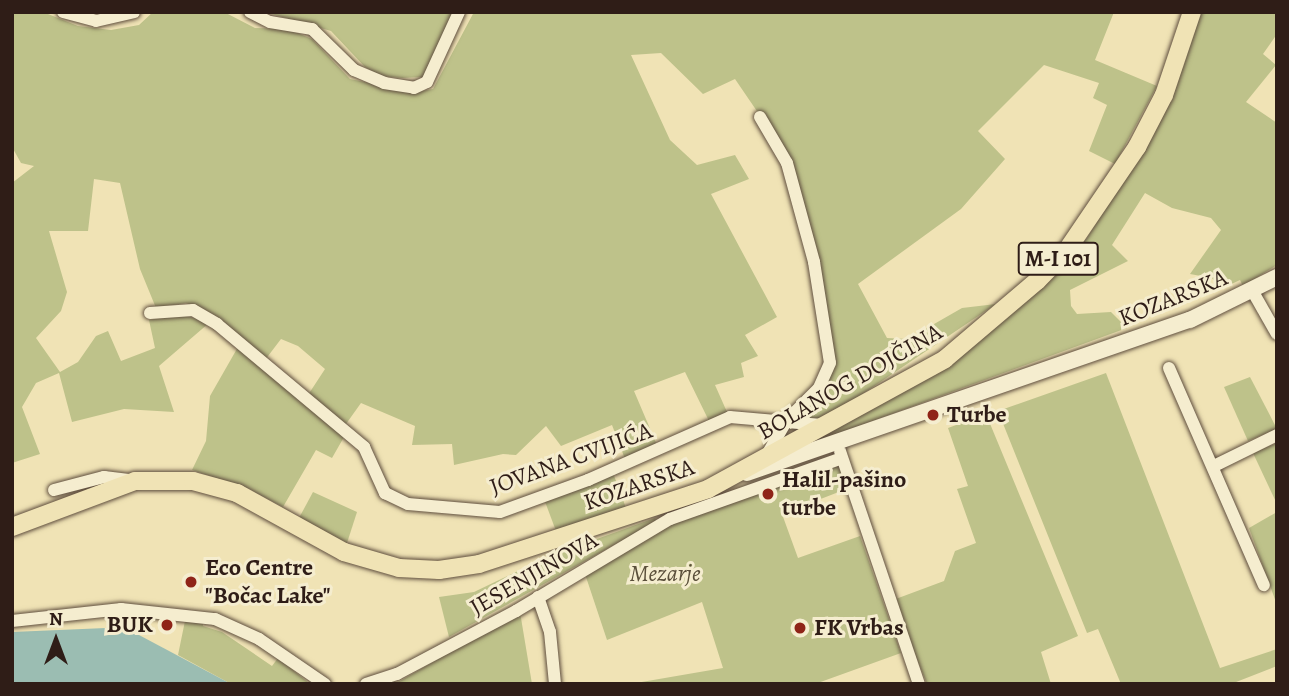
<!DOCTYPE html>
<meta charset="utf-8">
<style>
body{margin:0}
#map{position:relative;width:1289px;height:696px;overflow:hidden;background:#f0e3b5;font-family:Alegreya,serif}
div>[style]{position:absolute}
.green>*{inset:0;background:#bec28a}
.water>*{inset:0;background:#9bbdb2}
.roads{filter:drop-shadow(0 0 2px #5f4e3e) drop-shadow(0 0 2px #5f4e3e)}
.street>*{height:12px;margin:-6px;padding:0 6px;transform-origin:6px;border-radius:6px;background:#f5edcf}
.secondary>*{height:16px;margin:-8px;padding:0 8px;transform-origin:8px;border-radius:8px;background:#f5edcf}
.primary>*{height:18px;margin:-9px;padding:0 9px;transform-origin:9px;border-radius:9px;background:#f0e3b5}
.dots>*{width:19px;height:19px;translate:-50% -50%;box-sizing:border-box;border:4px solid #f5edcf;border-radius:50%}
span{translate:-50% -50%;white-space:nowrap;text-align:center;line-height:1.15;-webkit-text-stroke:6px #f5edcf;paint-order:stroke}
.shield-label span{padding:2px 5px;background:#f5edcf;border:2px solid;border-radius:5px;-webkit-text-stroke-width:0}
.shield-label{font-size:23px;color:#2f1d17;font-weight:700}
.street-label{font-size:24px;color:#2f1d17}
.poi-label{font-size:24px;color:#2f1d17;font-weight:700}
.left{translate:0 -50%;text-align:left}
.right{translate:-100% -50%;text-align:right}
.park-label{font-size:24px;color:#5a4f3a;font-style:italic}
.frame{position:absolute;inset:0;border:14px solid #2f1d17;pointer-events:none}
.north{position:absolute;left:21px;top:605px;width:70px;height:70px;-webkit-text-stroke:5px #f5edcf;paint-order:stroke;rotate:0deg;font-size:19px;font-weight:700;line-height:28px;text-align:center;color:#2f1d17}
.north::after{content:'';display:block;margin:auto;width:24px;height:32px;background:#2f1d17;clip-path:polygon(50% 0,100% 100%,50% 72%,0 100%)}
</style>
<div id="map">
<div class="green">
<i style="clip-path:polygon(12px 12px,43px 12px,78px 26px,111px 30px,139px 25px,153px 12px,224px 12px,255px 28px,288px 29px,312px 39px,350px 79px,415px 92px,433px 89px,474px 12px,1114px 12px,1095px 60px,1157px 86px,1115px 164px,1089px 151px,1107px 105px,1093px 98px,1099px 83px,1044px 65px,978px 131px,1005px 159px,961px 209px,858px 284px,887px 338px,908px 339px,962px 308px,996px 304px,858px 397px,816px 420px,796px 420px,834px 361px,791px 161px,735px 79px,703px 94px,661px 53px,631px 55px,670px 140px,697px 165px,735px 155px,749px 179px,711px 194px,777px 317px,745px 335px,758px 356px,741px 363px,744px 377px,715px 385px,727px 412px,709px 421px,685px 372px,634px 391px,657px 445px,625px 459px,612px 425px,561px 446px,546px 426px,516px 455px,503px 454px,454px 465px,452px 444px,412px 445px,415px 426px,361px 403px,346px 424px,308px 395px,325px 369px,298px 346px,281px 339px,265px 360px,214px 315px,186px 303px,156px 308px,140px 269px,120px 183px,94px 179px,88px 231px,49px 231px,67px 292px,61px 311px,36px 338px,60px 372px,78px 362px,96px 336px,108px 331px,121px 361px,155px 348px,149px 320px,181px 314px,209px 323px,159px 366px,174px 412px,124px 409px,72px 422px,59px 373px,36px 383px,22px 407px,40px 454px,12px 463px,12px 183px,34px 166px,21px 163px,12px 147px)"></i>
<i style="clip-path:polygon(265px 12px,453px 12px,423px 77px,402px 78px,380px 76px,365px 67px,331px 31px)"></i>
<i style="clip-path:polygon(1198px 12px,1277px 12px,1277px 34px,1263px 54px,1276px 65px,1246px 102px,1277px 123px,1277px 265px,1243px 286px,1240px 280px,1221px 289px,1212px 278px,1190px 274px,1221px 230px,1211px 218px,1172px 208px,1145px 193px,1112px 245px,1128px 261px,1070px 290px,1071px 306px,1077px 314px,1111px 312px,1127px 328px,804px 446px,936px 374px,1054px 277px,1087px 238px,1150px 137px)"></i>
<i style="clip-path:polygon(238px 347px,344px 437px,332px 458px,316px 450px,283px 507px,249px 489px,192px 470px,206px 441px,210px 396px)"></i>
<i style="clip-path:polygon(1106px 373px,1220px 668px,1277px 649px,1277px 666px,1231px 684px,1121px 684px,1098px 629px,1087px 633px,998px 411px)"></i>
<i style="clip-path:polygon(1250px 377px,1277px 429px,1248px 441px,1224px 387px)"></i>
<i style="clip-path:polygon(986px 414px,1078px 636px,1041px 652px,1051px 684px,927px 684px,893px 600px,944px 581px,955px 551px,976px 543px,957px 489px,968px 486px,948px 428px)"></i>
<i style="clip-path:polygon(1277px 443px,1277px 504px,1253px 453px)"></i>
<i style="clip-path:polygon(840px 465px,849px 488px,782px 514px,798px 558px,860px 536px,901px 653px,815px 684px,630px 684px,723px 668px,702px 602px,607px 640px,585px 574px,689px 515px)"></i>
<i style="clip-path:polygon(613px 473px,626px 508px,556px 531px,544px 499px)"></i>
<i style="clip-path:polygon(313px 492px,357px 512px,347px 543px,299px 518px)"></i>
<i style="clip-path:polygon(1277px 512px,1277px 605px,1249px 528px)"></i>
<i style="clip-path:polygon(655px 518px,657px 521px,449px 637px,439px 597px,474px 592px,547px 557px)"></i>
<i style="clip-path:polygon(520px 612px,532px 684px,390px 684px,400px 681px)"></i>
<i style="clip-path:polygon(186px 616px,203px 620px,203px 626px,222px 632px,272px 666px,278px 658px,310px 684px,231px 684px,178px 655px)"></i>
</div>
<div class="water">
<i style="clip-path:polygon(106px 628px,139px 635px,231px 684px,12px 684px,12px 632px)"></i>
</div>
<div class="roads">
<div class="street">
<i style="left:63px;top:12px;width:34px;rotate:15deg"></i>
<i style="left:96px;top:21px;width:39px;rotate:-13deg"></i>
<i style="left:250px;top:12px;width:22px;rotate:27deg"></i>
<i style="left:270px;top:22px;width:43px;rotate:9.5deg"></i>
<i style="left:312px;top:29px;width:59px;rotate:44.3deg"></i>
<i style="left:354px;top:70px;width:33px;rotate:23deg"></i>
<i style="left:384px;top:83px;width:30px;rotate:9deg"></i>
<i style="left:414px;top:88px;width:14px;rotate:-25deg"></i>
<i style="left:427px;top:82px;width:77px;rotate:-65.4deg"></i>
<i style="left:760px;top:117px;width:53px;rotate:59.6deg"></i>
<i style="left:787px;top:163px;width:103px;rotate:74.7deg"></i>
<i style="left:814px;top:262px;width:102px;rotate:81deg"></i>
<i style="left:830px;top:363px;width:27px;rotate:114deg"></i>
<i style="left:819px;top:388px;width:45px;rotate:135deg"></i>
<i style="left:787px;top:420px;width:39px;rotate:120deg"></i>
<i style="left:1253px;top:292px;width:48px;rotate:60.3deg"></i>
<i style="left:150px;top:313px;width:43px;rotate:-4deg"></i>
<i style="left:193px;top:310px;width:28px;rotate:30deg"></i>
<i style="left:217px;top:324px;width:192px;rotate:39.9deg"></i>
<i style="left:364px;top:447px;width:51px;rotate:65.5deg"></i>
<i style="left:385px;top:493px;width:25px;rotate:26deg"></i>
<i style="left:408px;top:504px;width:92px;rotate:5deg"></i>
<i style="left:500px;top:512px;width:94px;rotate:-20deg"></i>
<i style="left:588px;top:480px;width:155px;rotate:-23.9deg"></i>
<i style="left:730px;top:417px;width:92px;rotate:5deg"></i>
<i style="left:1169px;top:368px;width:237px;rotate:66.4deg"></i>
<i style="left:840px;top:451px;width:246px;rotate:71.3deg"></i>
<i style="left:1214px;top:466px;width:70px;rotate:-26.2deg"></i>
<i style="left:54px;top:490px;width:52px;rotate:-14.6deg"></i>
<i style="left:104px;top:477px;width:31px;rotate:7deg"></i>
<i style="left:538px;top:597px;width:37px;rotate:71deg"></i>
<i style="left:550px;top:632px;width:52px;rotate:84.5deg"></i>
<i style="left:12px;top:621px;width:110px;rotate:-6.3deg"></i>
<i style="left:121px;top:609px;width:95px;rotate:6.1deg"></i>
<i style="left:215px;top:619px;width:48px;rotate:24.4deg"></i>
<i style="left:259px;top:639px;width:80px;rotate:34.3deg"></i>
<i style="left:366px;top:684px;width:33px;rotate:-18deg"></i>
<i style="left:397px;top:674px;width:135px;rotate:-27.9deg"></i>
<i style="left:516px;top:611px;width:179px;rotate:-30.9deg"></i>
<i style="left:670px;top:519px;width:182px;rotate:-19.5deg"></i>
</div>
<div class="secondary">
<i style="left:747px;top:473px;width:469px;rotate:-19.1deg"></i>
<i style="left:1190px;top:320px;width:97px;rotate:-26.3deg"></i>
</div>
<div class="primary">
<i style="left:12px;top:527px;width:131px;rotate:-20.5deg"></i>
<i style="left:135px;top:481px;width:58px"></i>
<i style="left:193px;top:481px;width:46px;rotate:15.3deg"></i>
<i style="left:237px;top:493px;width:122px;rotate:28.9deg"></i>
<i style="left:344px;top:552px;width:57px;rotate:16.2deg"></i>
<i style="left:399px;top:568px;width:40px;rotate:2.9deg"></i>
<i style="left:439px;top:570px;width:40px;rotate:-8.5deg"></i>
<i style="left:479px;top:564px;width:241px;rotate:-18.1deg"></i>
<i style="left:708px;top:489px;width:270px;rotate:-28.7deg"></i>
<i style="left:945px;top:359px;width:121px;rotate:-40.3deg"></i>
<i style="left:1037px;top:281px;width:43px;rotate:-45.9deg"></i>
<i style="left:1067px;top:250px;width:125px;rotate:-55.8deg"></i>
<i style="left:1137px;top:147px;width:59px;rotate:-62.6deg"></i>
<i style="left:1164px;top:95px;width:88px;rotate:-71.4deg"></i>
</div>
</div>
<div class="dots">
<i style="left:933px;top:415px;background:#8f2418"></i>
<i style="left:768px;top:494px;background:#8f2418"></i>
<i style="left:191px;top:582px;background:#8f2418"></i>
<i style="left:167px;top:625px;background:#8f2418"></i>
<i style="left:800px;top:628px;background:#8f2418"></i>
</div>
<div class="shield-label">
<span style="left:1058px;top:259px">M-I 101</span>
</div>
<div class="street-label">
<span style="left:1173px;top:298px;rotate:-22deg">KOZARSKA</span>
<span style="left:850px;top:382px;rotate:-30deg">BOLANOG DOJČINA</span>
<span style="left:571px;top:459px;rotate:-20deg">JOVANA CVIJIĆA</span>
<span style="left:639px;top:485px;rotate:-19deg">KOZARSKA</span>
<span style="left:534px;top:574px;rotate:-30deg">JESENJINOVA</span>
</div>
<div class="poi-label">
<span class="left" style="left:947px;top:415px">Turbe</span>
<span class="left" style="left:782px;top:494px">Halil-pašino<br>turbe</span>
<span class="left" style="left:205px;top:582px">Eco Centre<br>"Bočac Lake"</span>
<span class="right" style="left:153px;top:625px">BUK</span>
<span class="left" style="left:814px;top:628px">FK Vrbas</span>
</div>
<div class="park-label">
<span style="left:665px;top:574px">Mezarje</span>
</div>
<div class="frame"></div>
<div class="north">N</div>
</div>
